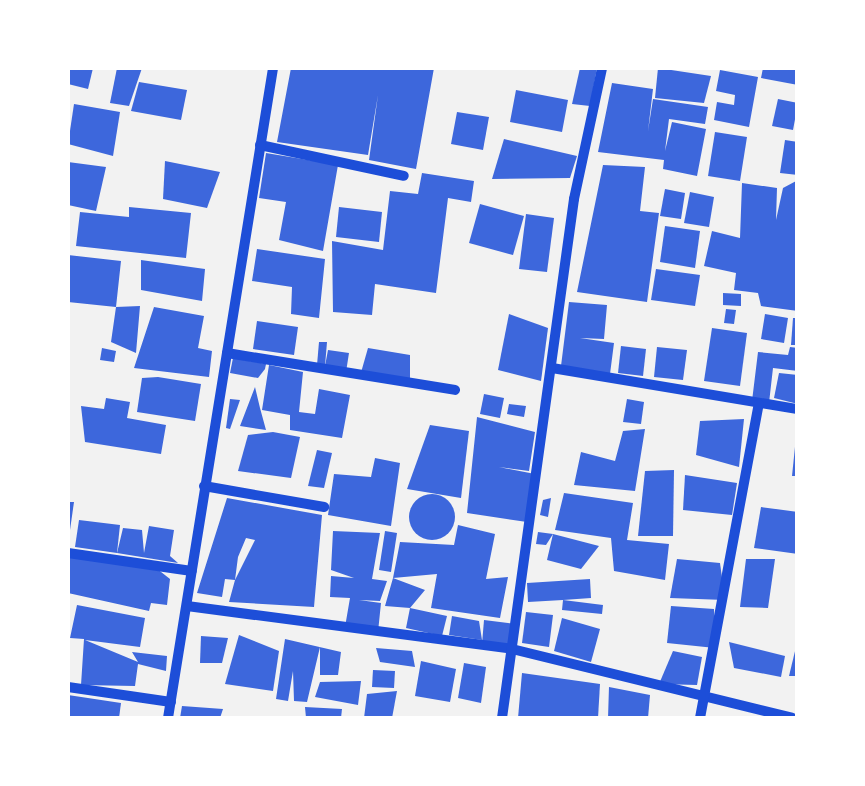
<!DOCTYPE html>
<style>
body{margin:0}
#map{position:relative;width:865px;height:786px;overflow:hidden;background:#f2f2f2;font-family:Georgia,serif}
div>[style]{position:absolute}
.building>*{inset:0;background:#3d67dc}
.round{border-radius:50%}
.minor>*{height:10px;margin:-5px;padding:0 5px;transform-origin:5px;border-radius:5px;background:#1d4ed8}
span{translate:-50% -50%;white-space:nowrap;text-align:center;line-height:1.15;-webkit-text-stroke:8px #fff;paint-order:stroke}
.frame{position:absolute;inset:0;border:70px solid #fff;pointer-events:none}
</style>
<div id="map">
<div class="building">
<i style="clip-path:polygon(68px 68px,93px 68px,88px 89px,68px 84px)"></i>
<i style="clip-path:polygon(117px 68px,142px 68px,129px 106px,110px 103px)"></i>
<i style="clip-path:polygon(291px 68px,434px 68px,416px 169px,369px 160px,378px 95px,368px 155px,277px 142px)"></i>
<i style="clip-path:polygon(580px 68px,597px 68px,590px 106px,572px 104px)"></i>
<i style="clip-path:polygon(658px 68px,711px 76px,704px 103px,655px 98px)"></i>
<i style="clip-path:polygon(763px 68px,798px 68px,798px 85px,761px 78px)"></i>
<i style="clip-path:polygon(720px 70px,758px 77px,749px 127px,714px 120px,717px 102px,734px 105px,735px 95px,716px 91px)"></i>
<i style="clip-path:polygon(139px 82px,187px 90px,181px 120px,131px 111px)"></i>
<i style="clip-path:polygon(612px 83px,653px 89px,648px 131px,653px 99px,708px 107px,705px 124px,669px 119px,665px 151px,672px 122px,706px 129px,697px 176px,663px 169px,664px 160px,598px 152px)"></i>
<i style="clip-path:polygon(516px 90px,568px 100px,562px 132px,510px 122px)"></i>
<i style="clip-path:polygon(778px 99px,798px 103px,793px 130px,772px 126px)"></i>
<i style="clip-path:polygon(74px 104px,120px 112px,113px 156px,68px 144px)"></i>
<i style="clip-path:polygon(457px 112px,489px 117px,483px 150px,451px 144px)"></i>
<i style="clip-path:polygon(715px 132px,747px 137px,740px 181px,708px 176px)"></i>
<i style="clip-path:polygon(504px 139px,577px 156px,570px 178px,492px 179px)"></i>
<i style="clip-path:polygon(785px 140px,798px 142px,798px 175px,780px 173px)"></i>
<i style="clip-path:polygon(266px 153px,338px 165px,323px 251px,279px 240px,286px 202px,259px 198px)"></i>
<i style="clip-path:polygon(165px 161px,220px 172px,207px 208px,163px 199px)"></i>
<i style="clip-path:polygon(68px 162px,106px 167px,96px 211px,68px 205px)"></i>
<i style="clip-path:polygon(603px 165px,645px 167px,640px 211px,659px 213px,647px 302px,577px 292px)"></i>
<i style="clip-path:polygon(422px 173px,474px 181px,471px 202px,448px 198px,436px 293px,375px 284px,372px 315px,333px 312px,332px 241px,383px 250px,390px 191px,418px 194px)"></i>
<i style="clip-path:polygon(798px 180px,798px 311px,761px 306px,758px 293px,734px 290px,736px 273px,704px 266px,712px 231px,740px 238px,742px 183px,777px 188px,776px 220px,783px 188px)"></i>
<i style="clip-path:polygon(665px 189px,685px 193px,681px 219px,660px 216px)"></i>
<i style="clip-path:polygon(690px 192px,714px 197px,709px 227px,684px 223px)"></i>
<i style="clip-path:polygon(480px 204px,524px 216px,513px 255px,469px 243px)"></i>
<i style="clip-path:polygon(129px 207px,191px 213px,186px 258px,76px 246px,80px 212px,129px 217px)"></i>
<i style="clip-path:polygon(339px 207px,382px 212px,379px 242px,336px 237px)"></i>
<i style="clip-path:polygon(526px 214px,554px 218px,547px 272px,519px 269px)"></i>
<i style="clip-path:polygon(665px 226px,700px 231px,695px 268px,660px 262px)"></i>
<i style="clip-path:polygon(257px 249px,325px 259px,319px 318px,291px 314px,292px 287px,252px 281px)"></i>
<i style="clip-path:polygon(68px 255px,121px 261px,116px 307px,140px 306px,136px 353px,111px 342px,116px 307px,68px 302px)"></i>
<i style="clip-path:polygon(141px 260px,205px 269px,202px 301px,141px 290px)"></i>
<i style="clip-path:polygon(656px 269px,700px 275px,695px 306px,651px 300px)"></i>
<i style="clip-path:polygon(723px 293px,741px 294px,741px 306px,723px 305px)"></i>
<i style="clip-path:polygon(569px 302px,607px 305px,604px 339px,580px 338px,614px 343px,610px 374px,561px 366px)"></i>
<i style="clip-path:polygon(154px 307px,204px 316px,198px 348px,212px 351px,209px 377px,134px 368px)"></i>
<i style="clip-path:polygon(726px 309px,736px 310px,734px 324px,724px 323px)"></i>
<i style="clip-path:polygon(509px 314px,548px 328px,541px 381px,498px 370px)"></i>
<i style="clip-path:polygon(765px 314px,788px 318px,784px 343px,761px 339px)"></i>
<i style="clip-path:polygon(793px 318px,798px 318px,798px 345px,791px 345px)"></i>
<i style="clip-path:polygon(257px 321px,298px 327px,294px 355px,253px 349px)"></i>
<i style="clip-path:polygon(712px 328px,747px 333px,740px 386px,704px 381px)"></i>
<i style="clip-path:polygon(319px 342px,327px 342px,325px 366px,317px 365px)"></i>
<i style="clip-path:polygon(621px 346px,646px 349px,643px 376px,618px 373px)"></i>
<i style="clip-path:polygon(657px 347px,687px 350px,683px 380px,654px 377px)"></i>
<i style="clip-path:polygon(790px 347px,798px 348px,798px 371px,773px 368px,769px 403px,752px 401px,758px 352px,788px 355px)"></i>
<i style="clip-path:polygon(102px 348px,116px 351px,114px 362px,100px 360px)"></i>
<i style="clip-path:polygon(368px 348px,410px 355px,410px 383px,360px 376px)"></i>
<i style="clip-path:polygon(328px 350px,349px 353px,346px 372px,325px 366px)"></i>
<i style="clip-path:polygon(233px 358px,266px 364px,265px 369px,258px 378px,230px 373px)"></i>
<i style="clip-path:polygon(269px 365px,303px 372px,299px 412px,315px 414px,319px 389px,350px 395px,342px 438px,290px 430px,290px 415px,262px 410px)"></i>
<i style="clip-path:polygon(779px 373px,798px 375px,798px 404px,774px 398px)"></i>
<i style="clip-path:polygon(158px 377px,201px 384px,195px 421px,137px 412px,142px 378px)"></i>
<i style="clip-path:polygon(255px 387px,260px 408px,266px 430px,240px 426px)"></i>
<i style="clip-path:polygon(484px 394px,504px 398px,500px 418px,480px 414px)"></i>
<i style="clip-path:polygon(106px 398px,130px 402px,127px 418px,166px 425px,161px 454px,85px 442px,81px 406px,104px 409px)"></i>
<i style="clip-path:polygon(230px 399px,240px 400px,230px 429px,226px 428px)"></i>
<i style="clip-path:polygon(627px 399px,644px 402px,641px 424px,623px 422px)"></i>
<i style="clip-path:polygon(509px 404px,526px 406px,524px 417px,507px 414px)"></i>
<i style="clip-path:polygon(477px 417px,535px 432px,529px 471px,499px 467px,535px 474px,527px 522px,467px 513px)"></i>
<i style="clip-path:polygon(744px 419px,739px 467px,696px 455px,700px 421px)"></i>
<i style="clip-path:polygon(430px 425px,469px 431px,461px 498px,407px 489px)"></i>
<i style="clip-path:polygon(645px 429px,635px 491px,574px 485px,581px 452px,615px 461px,623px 431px)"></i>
<i style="clip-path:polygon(273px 432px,300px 437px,291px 478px,238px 471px,248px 435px)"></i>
<i style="clip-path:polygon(795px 447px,798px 447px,798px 476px,792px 476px)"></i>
<i style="clip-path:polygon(317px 450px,332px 453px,324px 488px,308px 486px)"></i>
<i style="clip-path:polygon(375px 458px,400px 463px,391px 526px,328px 515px,334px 474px,371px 477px)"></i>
<i style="clip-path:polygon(674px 470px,673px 536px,638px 536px,645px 471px)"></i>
<i style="clip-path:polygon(685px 475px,737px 483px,732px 515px,683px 510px)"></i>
<i style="clip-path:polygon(564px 493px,633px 503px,627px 540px,669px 544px,665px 580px,614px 571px,611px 538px,555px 530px)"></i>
<i class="round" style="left:409px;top:494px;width:46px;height:46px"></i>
<i style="clip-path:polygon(evenodd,227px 498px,322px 515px,314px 607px,229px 602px,235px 580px,225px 579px,222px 597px,197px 593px,227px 498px,246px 538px,255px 540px,235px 580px,238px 557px,246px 538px)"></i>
<i style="clip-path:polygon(551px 498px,548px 517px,540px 515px,543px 500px)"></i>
<i style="clip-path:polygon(68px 502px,74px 502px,70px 530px,68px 530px)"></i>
<i style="clip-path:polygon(761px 507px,798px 512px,798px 554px,754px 548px)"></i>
<i style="clip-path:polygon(79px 520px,120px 525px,117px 553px,75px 547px)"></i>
<i style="clip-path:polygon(458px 525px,495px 534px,486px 579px,508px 577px,500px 618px,431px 608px,437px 574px,393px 578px,400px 542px,454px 545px)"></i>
<i style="clip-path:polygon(149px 526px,174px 530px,170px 556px,178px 563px,117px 553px,123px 528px,142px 530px,144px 553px)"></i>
<i style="clip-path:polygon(333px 531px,380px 533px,372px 579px,387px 581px,380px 601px,359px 600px,381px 603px,378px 632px,345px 627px,350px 598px,330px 597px,331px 576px,354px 578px,331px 570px)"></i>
<i style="clip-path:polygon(385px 531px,397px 533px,391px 572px,379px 570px)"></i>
<i style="clip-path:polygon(538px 532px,553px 534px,546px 545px,536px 544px)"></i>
<i style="clip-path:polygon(553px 534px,599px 546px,581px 569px,547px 560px)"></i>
<i style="clip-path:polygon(70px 555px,156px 568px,170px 579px,167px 605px,151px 603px,149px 611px,68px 593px)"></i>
<i style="clip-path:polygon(677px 559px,720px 563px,725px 600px,670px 598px)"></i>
<i style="clip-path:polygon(746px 559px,775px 559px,768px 608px,740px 607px)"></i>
<i style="clip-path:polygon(393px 578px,425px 590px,410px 608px,447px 616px,442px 636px,406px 628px,410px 608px,385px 606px)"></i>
<i style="clip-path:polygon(590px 579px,591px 598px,563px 600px,603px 605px,602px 614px,562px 610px,563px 600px,528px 602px,527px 583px)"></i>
<i style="clip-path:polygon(77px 605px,145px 618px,140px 647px,85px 640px,138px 662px,132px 652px,167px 656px,166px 671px,138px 664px,135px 686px,81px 685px,84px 639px,70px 638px)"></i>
<i style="clip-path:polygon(671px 606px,714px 609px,715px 648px,667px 643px)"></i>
<i style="clip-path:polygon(526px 612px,553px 615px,549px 647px,522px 643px)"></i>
<i style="clip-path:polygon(452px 616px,479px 621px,482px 640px,449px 635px)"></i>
<i style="clip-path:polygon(562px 618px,600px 629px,591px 662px,554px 651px)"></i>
<i style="clip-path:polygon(484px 620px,515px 624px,511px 646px,482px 644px)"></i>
<i style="clip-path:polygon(239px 635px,279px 651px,273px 691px,225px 684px)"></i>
<i style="clip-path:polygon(201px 636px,228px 638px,222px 663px,200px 663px)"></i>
<i style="clip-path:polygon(285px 639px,341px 652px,338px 675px,320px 675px,320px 647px,307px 702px,294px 701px,293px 671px,288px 701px,276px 699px)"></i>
<i style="clip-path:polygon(729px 642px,785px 656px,781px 677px,734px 668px)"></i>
<i style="clip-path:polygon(796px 647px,798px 676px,789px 676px)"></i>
<i style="clip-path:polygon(376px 648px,412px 651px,415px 667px,380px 662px)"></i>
<i style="clip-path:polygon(673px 651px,702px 657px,697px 685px,659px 684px)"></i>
<i style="clip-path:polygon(421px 661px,456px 669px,450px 702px,415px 696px)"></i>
<i style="clip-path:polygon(464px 663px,486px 667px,481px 703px,458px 698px)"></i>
<i style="clip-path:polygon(373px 670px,395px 671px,394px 688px,372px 687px)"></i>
<i style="clip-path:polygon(522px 673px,600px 684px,598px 718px,518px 718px)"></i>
<i style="clip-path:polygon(361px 681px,358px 705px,315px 697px,320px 682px)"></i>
<i style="clip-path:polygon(609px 687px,650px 695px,648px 718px,608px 718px)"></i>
<i style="clip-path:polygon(397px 691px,392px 718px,364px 718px,367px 694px)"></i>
<i style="clip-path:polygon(68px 695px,121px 703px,119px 718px,68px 718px)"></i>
<i style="clip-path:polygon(182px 706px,223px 709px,220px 718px,180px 718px)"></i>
<i style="clip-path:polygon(305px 707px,342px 709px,341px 718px,306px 718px)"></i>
</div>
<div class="minor">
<i style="left:260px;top:145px;width:147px;rotate:12.1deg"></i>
<i style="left:227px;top:353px;width:231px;rotate:9.2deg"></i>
<i style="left:552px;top:368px;width:249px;rotate:9.5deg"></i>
<i style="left:204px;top:486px;width:122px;rotate:9.9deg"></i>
<i style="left:68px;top:553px;width:125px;rotate:8.3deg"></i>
<i style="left:187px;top:606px;width:328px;rotate:7.5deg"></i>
<i style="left:512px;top:649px;width:288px;rotate:13.8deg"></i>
<i style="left:68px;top:687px;width:104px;rotate:8.3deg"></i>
<i style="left:168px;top:718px;width:658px;rotate:-80.82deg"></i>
<i style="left:502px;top:718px;width:524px;rotate:-82.1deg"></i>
<i style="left:574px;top:199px;width:134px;rotate:-77.9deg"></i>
<i style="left:700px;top:718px;width:319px;rotate:-79.4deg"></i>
</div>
<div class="frame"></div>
</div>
